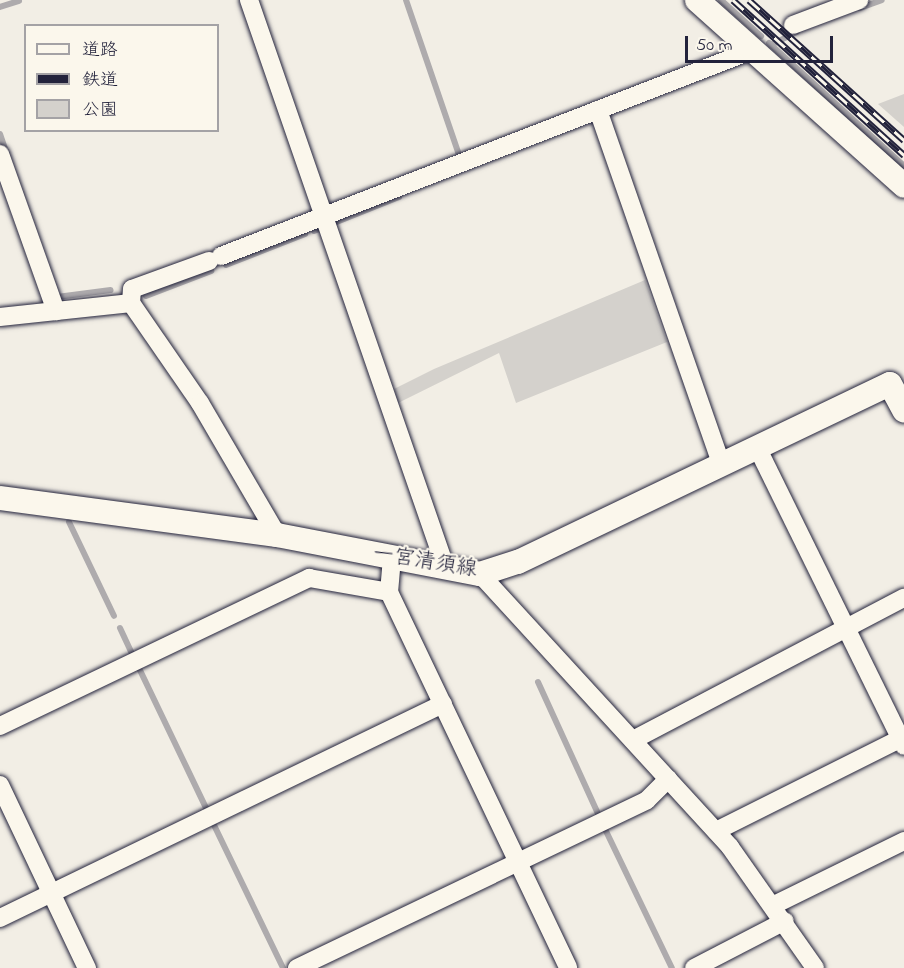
<!DOCTYPE html>
<meta charset="utf-8">
<style>
body{margin:0}
#map{position:relative;width:904px;height:968px;overflow:hidden;background:#f2eee5;font-family:"Indie Flower","Klee One",sans-serif}
div>[style]{position:absolute}
.green>*{inset:0;background:#d4d1cc}
.stream>*{height:6px;margin:-3px;padding:0 3px;transform-origin:3px;border-radius:3px;background:#aeabad}
.roads{filter:drop-shadow(0 0 2px #22223b) drop-shadow(0 0 2px #22223b)}
.street>*{height:18px;margin:-9px;padding:0 9px;transform-origin:9px;border-radius:9px;background:#fbf7ec}
.secondary>*{height:24px;margin:-12px;padding:0 12px;transform-origin:12px;border-radius:12px;background:#fbf7ec}
.rail>*{height:7px;margin-top:-3.5px;transform-origin:0;background:repeating-linear-gradient(90deg,#fbf7ec 0 14px,#22223b 0 28px);box-sizing:border-box;border-block:2px solid #22223b}
span{translate:-50% -50%;white-space:nowrap;text-align:center;line-height:1.15;-webkit-text-stroke:4.5px #fbf7ec;paint-order:stroke}
.street-label{font-size:21px;color:#22223b}
.legend{position:absolute;left:24px;top:24px;width:195px;height:108px;box-sizing:border-box;background:#fbf7ec;border:2px solid #a4a2a5;margin:0;padding:8px 10px;list-style:none;font-size:18px;color:#22223b}
.legend li{display:flex;align-items:center;gap:12px;height:30px}
.legend b{width:30px;border:2px solid #a4a2a5}
.scale{position:absolute;left:685px;top:36px;width:148px;height:27px;box-sizing:border-box;border:3px solid #22223b;border-top:0;padding-left:8px;font-size:18px;line-height:21px;white-space:nowrap;color:#22223b;-webkit-text-stroke:4px #fbf7ec;paint-order:stroke}
</style>
<div id="map">
<div class="green">
<i style="clip-path:polygon(904px 94px,904px 127px,878px 104px)"></i>
<i style="clip-path:polygon(645px 280px,667px 342px,516px 403px,499px 353px,398px 403px,394px 389px,434px 369px)"></i>
</div>
<div class="stream">
<i style="left:406px;top:0;width:167px;rotate:71.1deg"></i>
<i style="left:721px;top:0;width:54px;rotate:42deg"></i>
<i style="left:0;top:7px;width:20px;rotate:-18deg"></i>
<i style="left:860px;top:8px;width:23px;rotate:-20deg"></i>
<i style="left:769px;top:43px;width:183px;rotate:42.3deg"></i>
<i style="left:771px;top:45px;width:29px;rotate:-27deg"></i>
<i style="left:0;top:134px;width:21px;rotate:71deg"></i>
<i style="left:334px;top:223px;width:70px;rotate:-21.8deg"></i>
<i style="left:314px;top:231px;width:9px;rotate:-21deg"></i>
<i style="left:226px;top:265px;width:85px;rotate:-21.4deg"></i>
<i style="left:146px;top:296px;width:70px;rotate:-21deg"></i>
<i style="left:57px;top:297px;width:54px;rotate:-7.4deg"></i>
<i style="left:69px;top:522px;width:104px;rotate:64.4deg"></i>
<i style="left:120px;top:628px;width:29px;rotate:65deg"></i>
<i style="left:138px;top:666px;width:162px;rotate:64.4deg"></i>
<i style="left:538px;top:682px;width:147px;rotate:65.5deg"></i>
<i style="left:213px;top:823px;width:161px;rotate:64.2deg"></i>
<i style="left:605px;top:829px;width:154px;rotate:64.3deg"></i>
</div>
<div class="roads">
<div class="street">
<i style="left:249px;top:0;width:602px;rotate:70.9deg"></i>
<i style="left:793px;top:25px;width:71px;rotate:-20.7deg"></i>
<i style="left:598px;top:110px;width:375px;rotate:70.8deg"></i>
<i style="left:0;top:154px;width:167px;rotate:70.4deg"></i>
<i style="left:221px;top:256px;width:570px;rotate:-21.17deg"></i>
<i style="left:131px;top:303px;width:121px;rotate:55.4deg"></i>
<i style="left:200px;top:403px;width:153px;rotate:59.7deg"></i>
<i style="left:0;top:317px;width:132px;rotate:-6.1deg"></i>
<i style="left:131px;top:303px;width:14px;rotate:-86deg"></i>
<i style="left:132px;top:289px;width:82px;rotate:-20deg"></i>
<i style="left:757px;top:447px;width:333px;rotate:63.8deg"></i>
<i style="left:392px;top:558px;width:34px;rotate:95deg"></i>
<i style="left:389px;top:592px;width:416px;rotate:64.5deg"></i>
<i style="left:480px;top:574px;width:370px;rotate:47.5deg"></i>
<i style="left:730px;top:847px;width:148px;rotate:54.9deg"></i>
<i style="left:0;top:726px;width:343px;rotate:-25.6deg"></i>
<i style="left:309px;top:578px;width:81px;rotate:9.9deg"></i>
<i style="left:633px;top:740px;width:306px;rotate:-27.7deg"></i>
<i style="left:0;top:785px;width:203px;rotate:64.6deg"></i>
<i style="left:716px;top:831px;width:210px;rotate:-26.6deg"></i>
<i style="left:774px;top:905px;width:145px;rotate:-26.2deg"></i>
<i style="left:0;top:918px;width:492px;rotate:-25.8deg"></i>
<i style="left:297px;top:968px;width:388px;rotate:-25.6deg"></i>
<i style="left:647px;top:800px;width:30px;rotate:-45deg"></i>
<i style="left:694px;top:968px;width:102px;rotate:-27.3deg"></i>
</div>
<div class="secondary">
<i style="left:697px;top:0;width:278px;rotate:41.9deg"></i>
<i style="left:0;top:498px;width:279px;rotate:7.6deg"></i>
<i style="left:277px;top:535px;width:207px;rotate:10.9deg"></i>
<i style="left:480px;top:574px;width:40px;rotate:-18deg"></i>
<i style="left:518px;top:562px;width:412px;rotate:-25.6deg"></i>
<i style="left:890px;top:384px;width:30px;rotate:62deg"></i>
</div>
</div>
<div class="rail">
<i style="left:733px;top:0;width:231px;rotate:42.2deg"></i>
<i style="left:749px;top:0;width:209px;rotate:42.1deg"></i>
</div>
<div class="street-label">
<span style="left:425px;top:562px;rotate:9deg">一宮清須線</span>
</div>
<ul class="legend">
<li><b style="height:8px;background:#fbf7ec"></b>道路</li>
<li><b style="height:8px;background:#22223b"></b>鉄道</li>
<li><b style="height:16px;background:#d4d1cc"></b>公園</li>
</ul>
<div class="scale">50 m</div>
</div>
